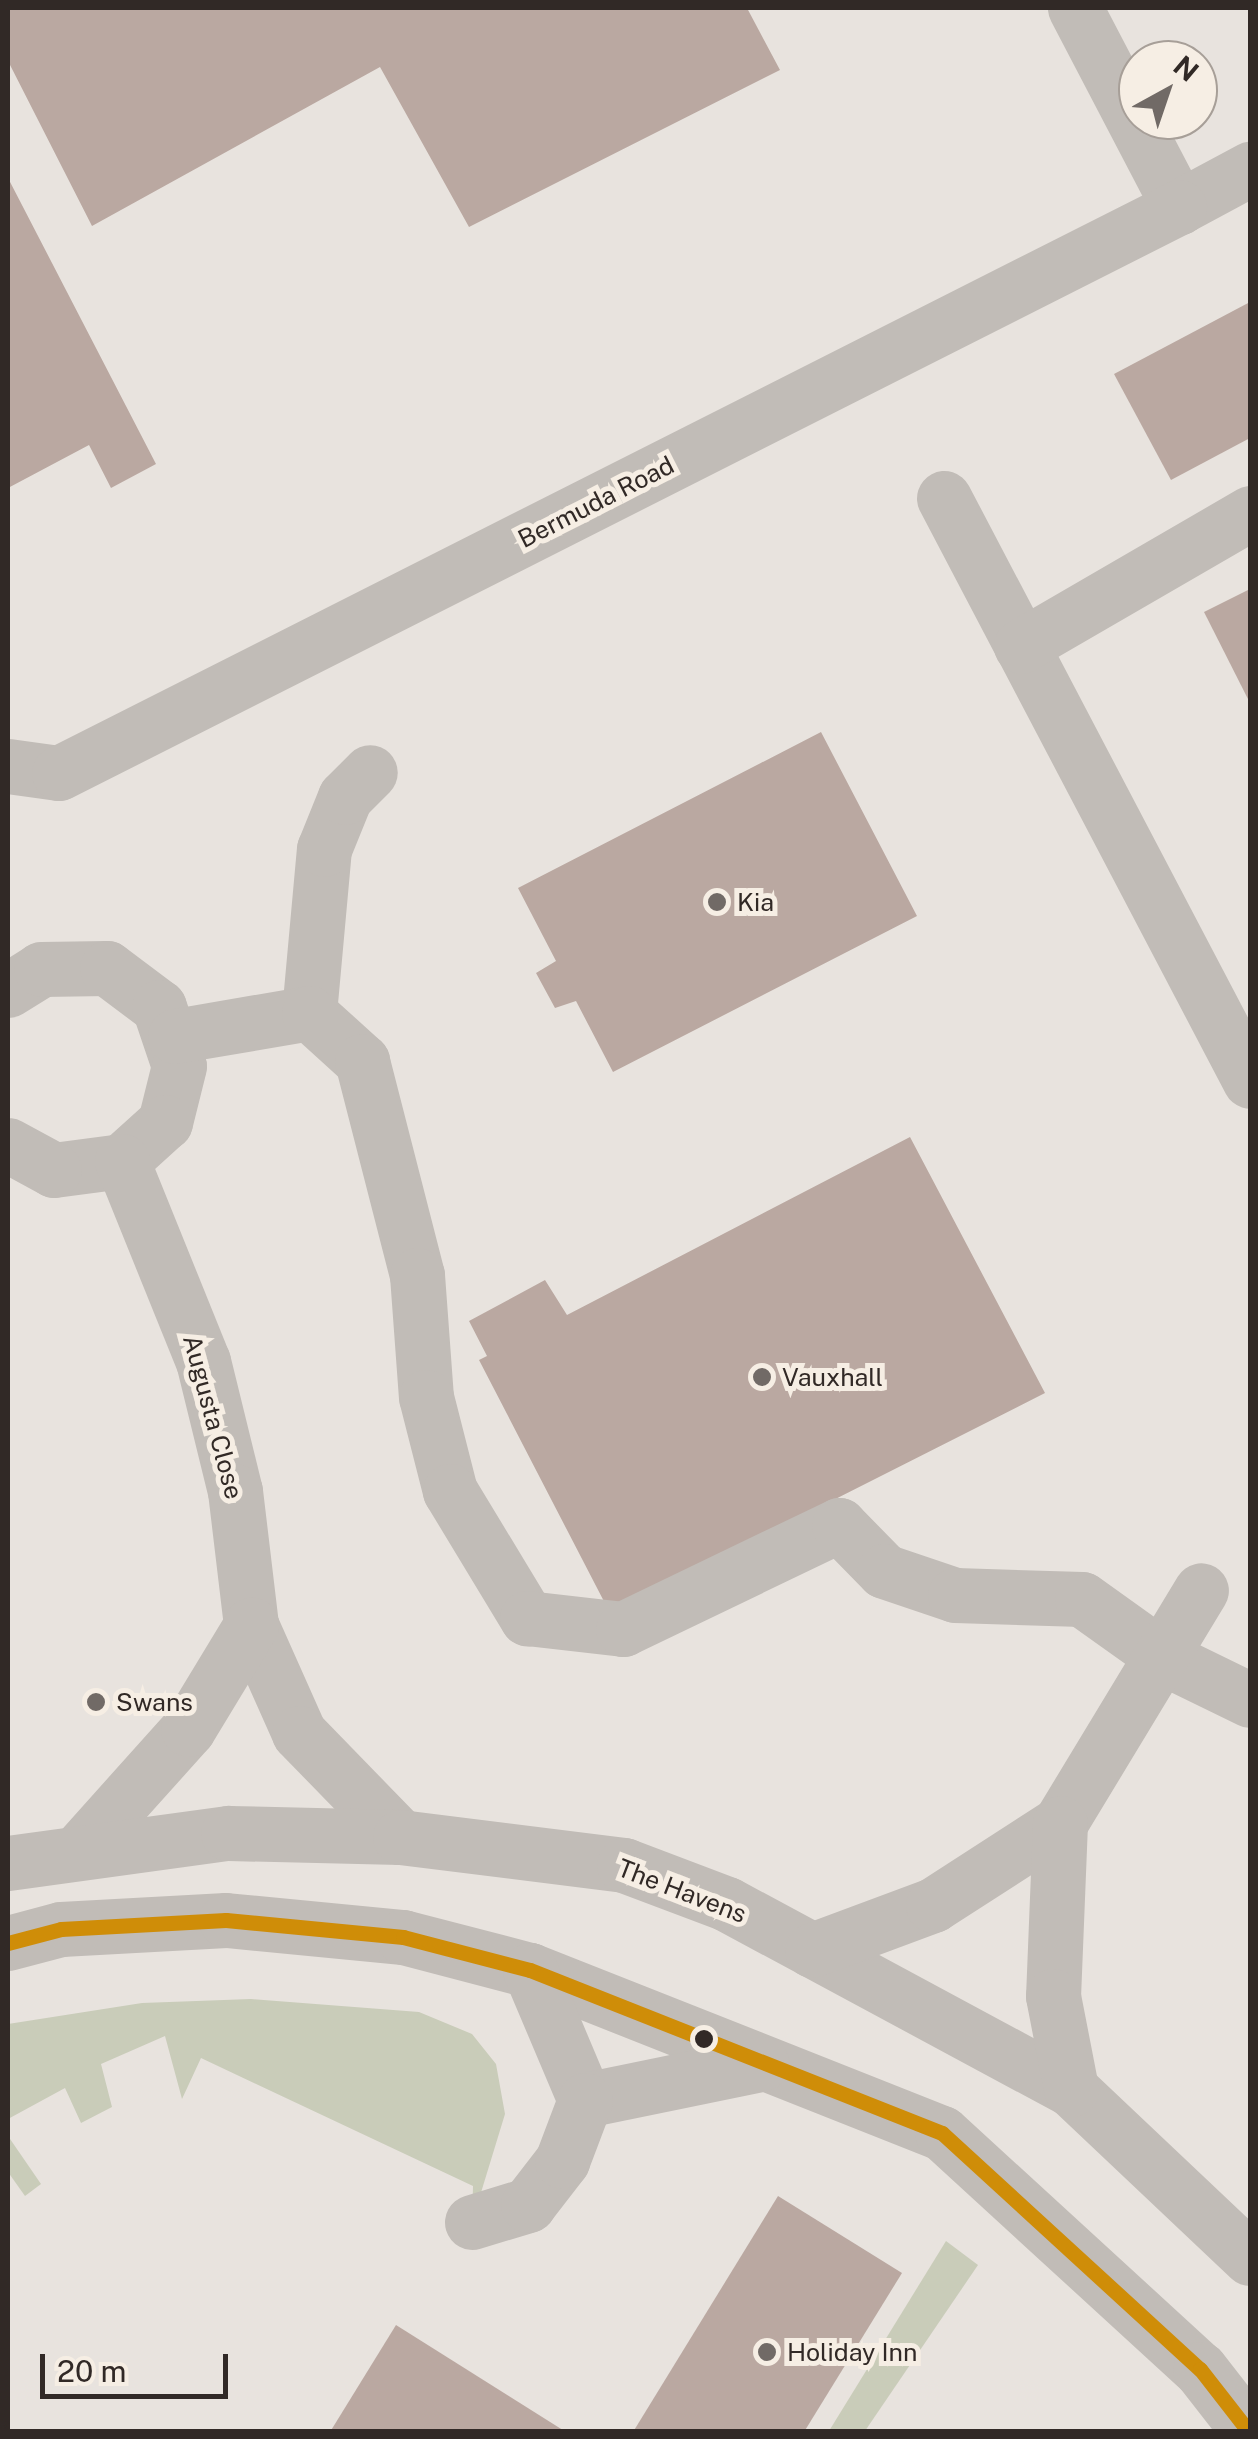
<!DOCTYPE html>
<style>
body{margin:0}
#map{position:relative;width:1258px;height:2439px;overflow:hidden;background:#e8e3de;font-family:"Public Sans",sans-serif}
div>[style]{position:absolute}
.green>*{inset:0;background:#c9ccb9}
.building>*{inset:0;background:#baa8a1}
.minor>*{height:55px;margin:-27.5px;padding:0 27.5px;transform-origin:27.5px;border-radius:27.5px;background:#c1bcb7}
.bus-1>*{height:15px;margin:-7.5px;padding:0 7.5px;transform-origin:7.5px;border-radius:7.5px;background:#cf8d08}
.dots>*{width:28px;height:28px;translate:-50% -50%;box-sizing:border-box;border:5px solid #f6eee4;border-radius:50%}
span{translate:-50% -50%;white-space:nowrap;text-align:center;line-height:1.15;-webkit-text-stroke:10px #f6eee4;paint-order:stroke}
.street-label{font-size:25px;color:#312926}
.poi-label{font-size:25px;color:#312926}
.left{translate:0 -50%;text-align:left}
.frame{position:absolute;inset:0;border:10px solid #312926;pointer-events:none}
.north{position:absolute;left:1118px;top:40px;width:100px;height:100px;box-sizing:border-box;background:#f6eee4;border:2px solid #a79f98;border-radius:50%;rotate:40deg;font-size:28px;font-weight:700;line-height:40px;text-align:center;color:#312926}
.north::after{content:'';display:block;margin:auto;width:35px;height:45px;background:#716a66;clip-path:polygon(50% 0,100% 100%,50% 72%,0 100%)}
.scale{position:absolute;left:40px;top:2354px;width:188px;height:45px;box-sizing:border-box;border:5px solid #312926;border-top:0;padding-left:12px;font-size:30px;line-height:35px;white-space:nowrap;color:#312926;-webkit-text-stroke:8px #f6eee4;paint-order:stroke}
</style>
<div id="map">
<div class="green">
<i style="clip-path:polygon(251px 1999px,419px 2012px,472px 2034px,496px 2064px,505px 2114px,472px 2222px,473px 2186px,201px 2058px,182px 2099px,165px 2036px,101px 2064px,112px 2107px,81px 2123px,65px 2088px,8px 2119px,8px 2024px,142px 2003px)"></i>
<i style="clip-path:polygon(8px 2136px,41px 2184px,25px 2196px,8px 2172px)"></i>
<i style="clip-path:polygon(946px 2241px,978px 2265px,865px 2431px,829px 2431px)"></i>
</div>
<div class="building">
<i style="clip-path:polygon(8px 8px,747px 8px,780px 70px,469px 227px,380px 67px,92px 226px,8px 61px)"></i>
<i style="clip-path:polygon(8px 178px,156px 464px,111px 488px,89px 445px,8px 488px)"></i>
<i style="clip-path:polygon(1250px 302px,1250px 438px,1171px 480px,1114px 374px)"></i>
<i style="clip-path:polygon(1250px 589px,1250px 703px,1204px 612px)"></i>
<i style="clip-path:polygon(821px 732px,917px 916px,613px 1072px,576px 1001px,555px 1008px,536px 973px,556px 961px,518px 888px)"></i>
<i style="clip-path:polygon(910px 1137px,1045px 1393px,610px 1613px,479px 1360px,487px 1356px,469px 1321px,545px 1280px,567px 1315px)"></i>
<i style="clip-path:polygon(778px 2196px,902px 2273px,804px 2432px,633px 2432px)"></i>
<i style="clip-path:polygon(396px 2325px,566px 2432px,330px 2432px)"></i>
</div>
<div class="minor">
<i style="left:1075px;top:8px;width:225px;rotate:62.4deg"></i>
<i style="left:1179px;top:207px;width:81px;rotate:-28.2deg"></i>
<i style="left:944px;top:498px;width:658px;rotate:62.31deg"></i>
<i style="left:1021px;top:646px;width:265px;rotate:-30.1deg"></i>
<i style="left:8px;top:766px;width:51px;rotate:7.8deg"></i>
<i style="left:59px;top:773px;width:1255px;rotate:-26.81deg"></i>
<i style="left:8px;top:990px;width:39px;rotate:-32deg"></i>
<i style="left:41px;top:969px;width:66px;rotate:-0.9deg"></i>
<i style="left:107px;top:968px;width:65px;rotate:36.9deg"></i>
<i style="left:159px;top:1007px;width:62px;rotate:71.3deg"></i>
<i style="left:179px;top:1066px;width:58px;rotate:104deg"></i>
<i style="left:165px;top:1122px;width:58px;rotate:137.8deg"></i>
<i style="left:122px;top:1161px;width:69px;rotate:172.5deg"></i>
<i style="left:54px;top:1170px;width:52px;rotate:-151.5deg"></i>
<i style="left:309px;top:1013px;width:165px;rotate:-84.8deg"></i>
<i style="left:324px;top:849px;width:56px;rotate:-68deg"></i>
<i style="left:345px;top:797px;width:35px;rotate:-45deg"></i>
<i style="left:175px;top:1036px;width:136px;rotate:-9.7deg"></i>
<i style="left:309px;top:1013px;width:72px;rotate:42.2deg"></i>
<i style="left:362px;top:1061px;width:221px;rotate:75.6deg"></i>
<i style="left:417px;top:1275px;width:122px;rotate:85.8deg"></i>
<i style="left:426px;top:1397px;width:97px;rotate:75.7deg"></i>
<i style="left:450px;top:1491px;width:149px;rotate:58.8deg"></i>
<i style="left:527px;top:1618px;width:97px;rotate:6.5deg"></i>
<i style="left:623px;top:1629px;width:240px;rotate:-25.7deg"></i>
<i style="left:839px;top:1525px;width:64px;rotate:45.6deg"></i>
<i style="left:884px;top:1571px;width:75px;rotate:18.7deg"></i>
<i style="left:955px;top:1595px;width:127px;rotate:1.8deg"></i>
<i style="left:1082px;top:1599px;width:103px;rotate:35.5deg"></i>
<i style="left:1166px;top:1659px;width:93px;rotate:26deg"></i>
<i style="left:122px;top:1161px;width:216px;rotate:68deg"></i>
<i style="left:203px;top:1361px;width:134px;rotate:76.2deg"></i>
<i style="left:235px;top:1491px;width:135px;rotate:83.2deg"></i>
<i style="left:251px;top:1625px;width:118px;rotate:66deg"></i>
<i style="left:299px;top:1733px;width:145px;rotate:45.8deg"></i>
<i style="left:1060px;top:1823px;width:272px;rotate:-58.8deg"></i>
<i style="left:83px;top:1846px;width:157px;rotate:-48.1deg"></i>
<i style="left:188px;top:1729px;width:122px;rotate:-58.8deg"></i>
<i style="left:8px;top:1863px;width:222px;rotate:-7.8deg"></i>
<i style="left:228px;top:1833px;width:172px;rotate:1.3deg"></i>
<i style="left:400px;top:1837px;width:226px;rotate:7.1deg"></i>
<i style="left:624px;top:1865px;width:110px;rotate:20.7deg"></i>
<i style="left:727px;top:1904px;width:391px;rotate:28.3deg"></i>
<i style="left:1071px;top:2089px;width:246px;rotate:43.4deg"></i>
<i style="left:8px;top:1943px;width:55px;rotate:-14.8deg"></i>
<i style="left:61px;top:1929px;width:165px;rotate:-3.1deg"></i>
<i style="left:226px;top:1920px;width:178px;rotate:5.5deg"></i>
<i style="left:403px;top:1937px;width:131px;rotate:14.6deg"></i>
<i style="left:530px;top:1970px;width:443px;rotate:21.6deg"></i>
<i style="left:942px;top:2133px;width:350px;rotate:42.5deg"></i>
<i style="left:1200px;top:2369px;width:80px;rotate:52.1deg"></i>
<i style="left:812px;top:1950px;width:129px;rotate:-20.4deg"></i>
<i style="left:933px;top:1905px;width:151px;rotate:-32.8deg"></i>
<i style="left:1060px;top:1823px;width:173px;rotate:92.3deg"></i>
<i style="left:1053px;top:1996px;width:95px;rotate:79deg"></i>
<i style="left:530px;top:1970px;width:141px;rotate:67.1deg"></i>
<i style="left:585px;top:2100px;width:180px;rotate:-11.6deg"></i>
<i style="left:472px;top:2222px;width:59px;rotate:-16.9deg"></i>
<i style="left:528px;top:2205px;width:56px;rotate:-52.3deg"></i>
<i style="left:562px;top:2161px;width:65px;rotate:-69.3deg"></i>
</div>
<div class="bus-1">
<i style="left:8px;top:1943px;width:55px;rotate:-14.8deg"></i>
<i style="left:61px;top:1929px;width:165px;rotate:-3.1deg"></i>
<i style="left:226px;top:1920px;width:178px;rotate:5.5deg"></i>
<i style="left:403px;top:1937px;width:131px;rotate:14.6deg"></i>
<i style="left:530px;top:1970px;width:443px;rotate:21.6deg"></i>
<i style="left:942px;top:2133px;width:350px;rotate:42.5deg"></i>
<i style="left:1200px;top:2369px;width:80px;rotate:52.1deg"></i>
</div>
<div class="dots">
<i style="left:717px;top:902px;background:#716a66"></i>
<i style="left:762px;top:1377px;background:#716a66"></i>
<i style="left:96px;top:1702px;background:#716a66"></i>
<i style="left:704px;top:2039px;background:#312926"></i>
<i style="left:767px;top:2352px;background:#716a66"></i>
</div>
<div class="street-label">
<span style="left:596px;top:502px;rotate:-27deg">Bermuda Road</span>
<span style="left:213px;top:1417px;rotate:75deg">Augusta Close</span>
<span style="left:682px;top:1891px;rotate:21deg">The Havens</span>
</div>
<div class="poi-label">
<span class="left" style="left:737px;top:902px">Kia</span>
<span class="left" style="left:782px;top:1377px">Vauxhall</span>
<span class="left" style="left:116px;top:1702px">Swans</span>
<span class="left" style="left:787px;top:2352px">Holiday Inn</span>
</div>
<div class="frame"></div>
<div class="north">N</div>
<div class="scale">20 m</div>
</div>
